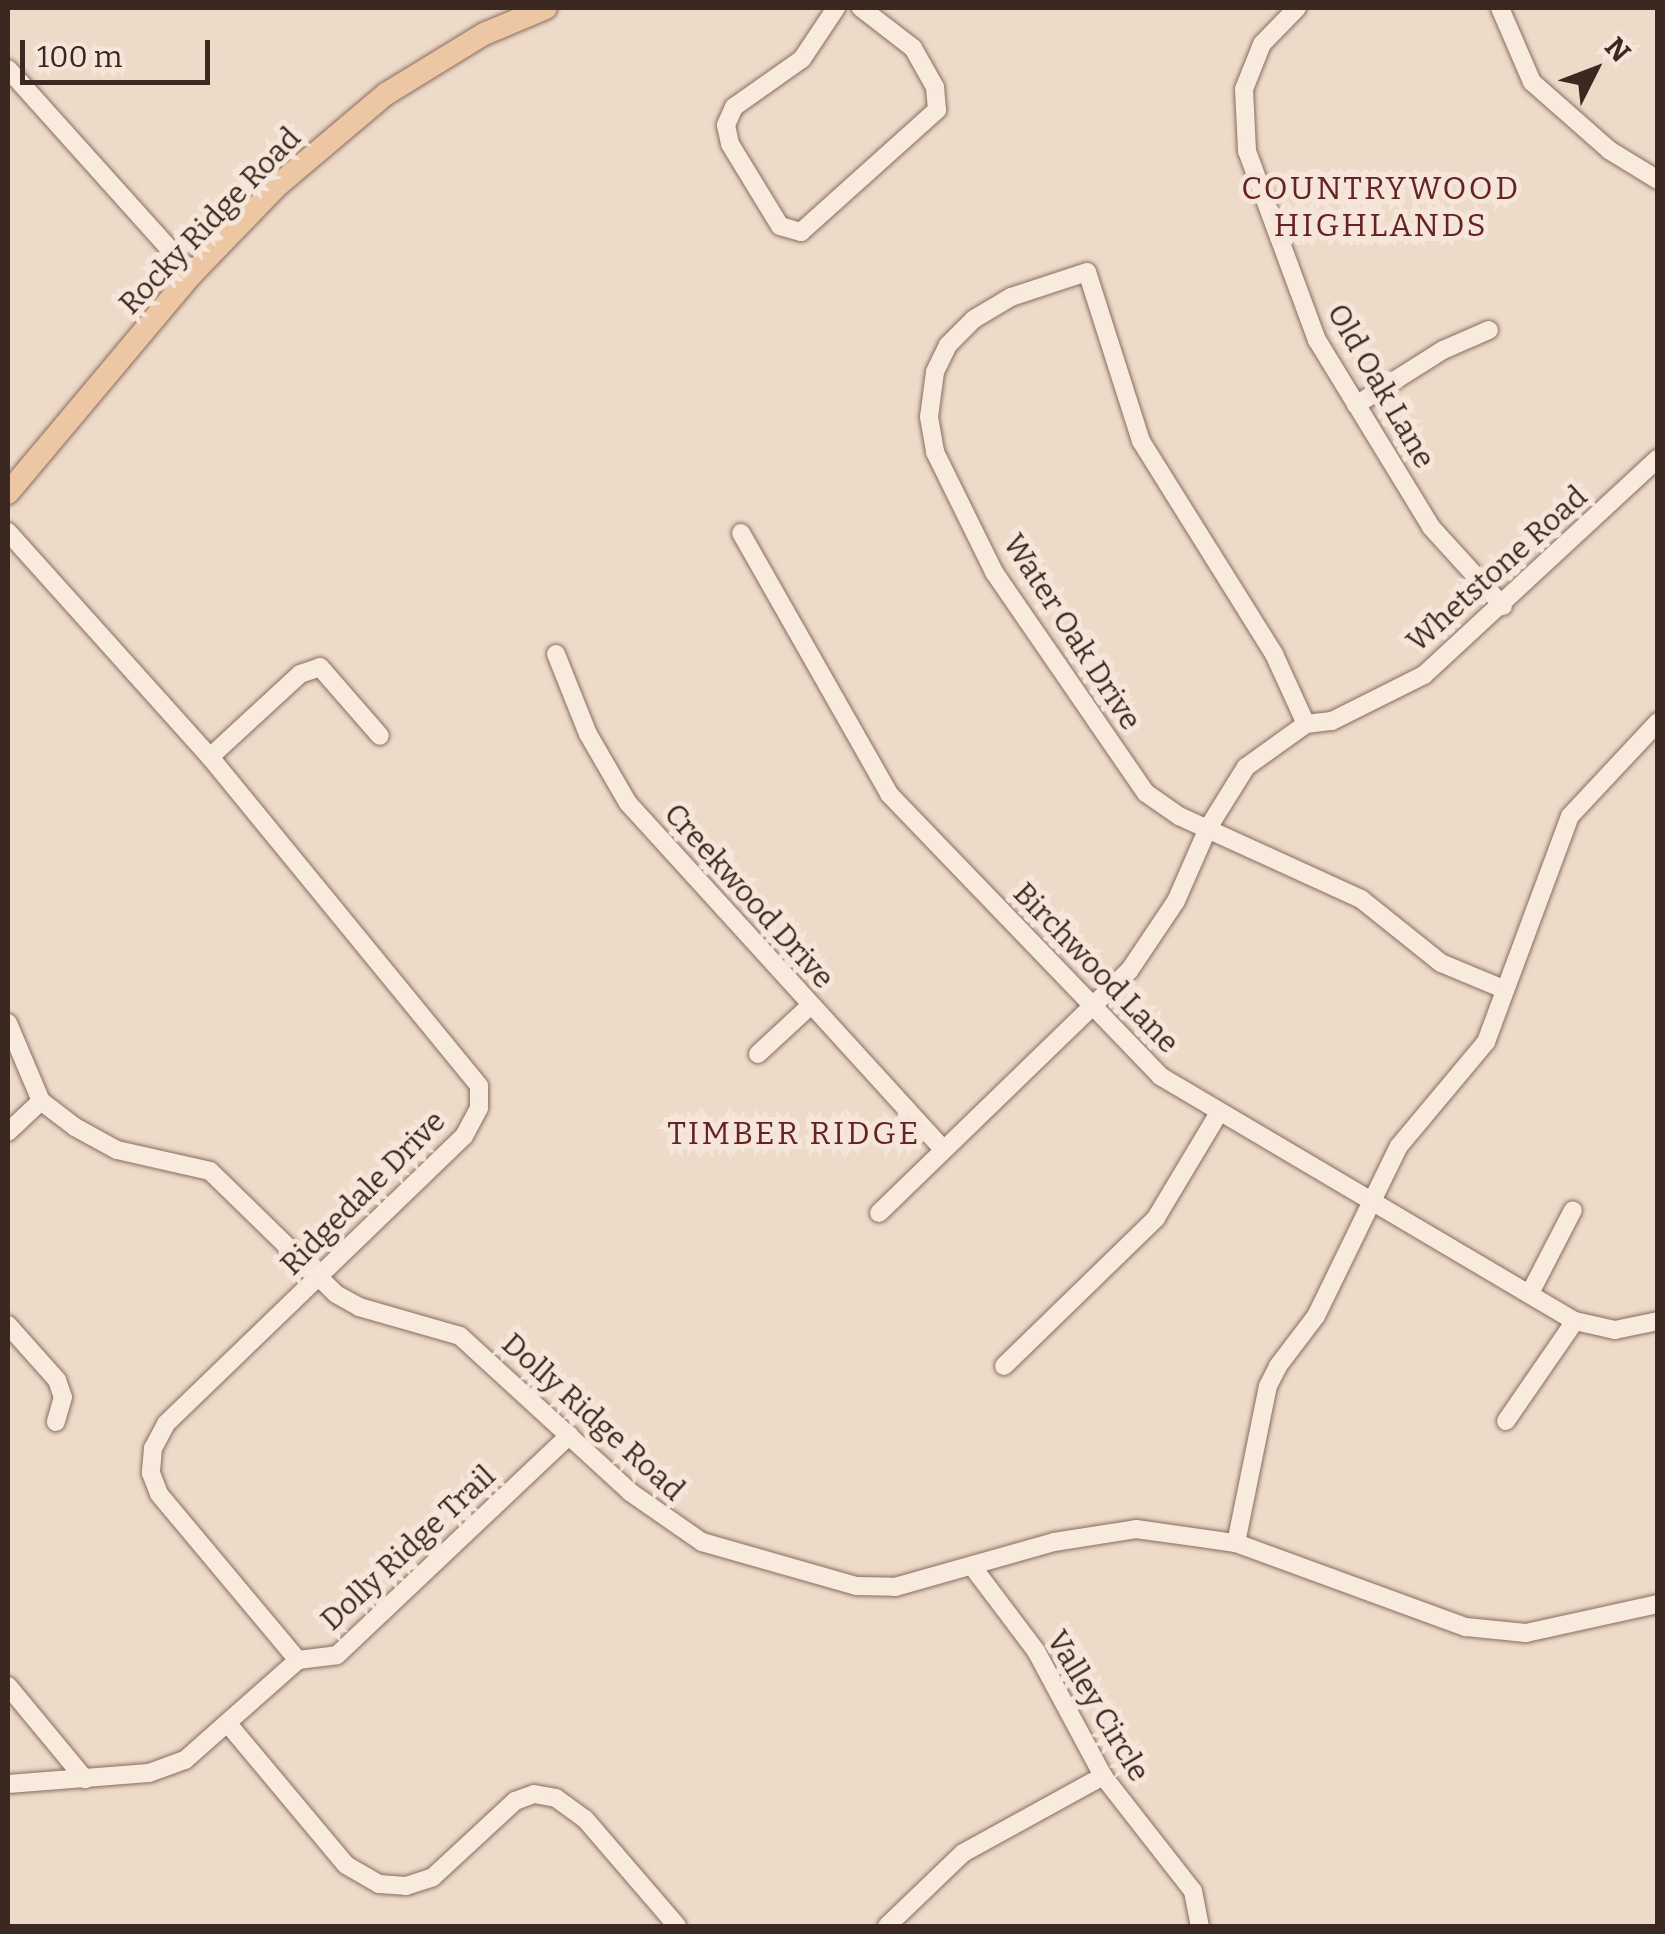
<!DOCTYPE html>
<style>
body{margin:0}
#map{position:relative;width:1665px;height:1934px;overflow:hidden;background:#eddac9;font-family:Bitter,serif}
div>[style]{position:absolute}
.roads{filter:drop-shadow(0 0 2px #896c5f) drop-shadow(0 0 2px #896c5f)}
.minor>*{height:18px;margin:-9px;padding:0 9px;transform-origin:9px;border-radius:9px;background:#f8eadd}
.major>*{height:22px;margin:-11px;padding:0 11px;transform-origin:11px;border-radius:11px;background:#edc6a4}
span{translate:-50% -50%;white-space:nowrap;text-align:center;line-height:1.15;-webkit-text-stroke:10px #f5e6d9;paint-order:stroke}
.street-label{font-size:30px;color:#3a2821}
.neighbourhood-label{font-size:32px;color:#642324;letter-spacing:2.5px}
.frame{position:absolute;inset:0;border:10px solid #3a2821;pointer-events:none}
.north{position:absolute;left:1545px;top:20px;width:100px;height:100px;-webkit-text-stroke:8px #f5e6d9;paint-order:stroke;rotate:48deg;font-size:28px;font-weight:700;line-height:40px;text-align:center;color:#3a2821}
.north::after{content:'';display:block;margin:auto;width:35px;height:45px;background:#3a2821;clip-path:polygon(50% 0,100% 100%,50% 72%,0 100%)}
.scale{position:absolute;left:20px;top:40px;width:190px;height:45px;box-sizing:border-box;border:5px solid #3a2821;border-top:0;padding-left:12px;font-size:30px;line-height:35px;white-space:nowrap;color:#3a2821;-webkit-text-stroke:8px #f5e6d9;paint-order:stroke}
</style>
<div id="map">
<div class="roads">
<div class="minor">
<i style="left:836px;top:8px;width:61px;rotate:123.7deg"></i>
<i style="left:802px;top:59px;width:83px;rotate:144.8deg"></i>
<i style="left:734px;top:107px;width:20px;rotate:114deg"></i>
<i style="left:726px;top:125px;width:19px;rotate:78deg"></i>
<i style="left:730px;top:144px;width:96px;rotate:58.6deg"></i>
<i style="left:780px;top:226px;width:22px;rotate:16deg"></i>
<i style="left:801px;top:232px;width:183px;rotate:-41.9deg"></i>
<i style="left:937px;top:110px;width:23px;rotate:-95deg"></i>
<i style="left:935px;top:87px;width:45px;rotate:-119.4deg"></i>
<i style="left:913px;top:48px;width:66px;rotate:-142.4deg"></i>
<i style="left:1297px;top:8px;width:50px;rotate:134.2deg"></i>
<i style="left:1262px;top:44px;width:48px;rotate:111.8deg"></i>
<i style="left:1244px;top:89px;width:62px;rotate:87.2deg"></i>
<i style="left:1247px;top:151px;width:202px;rotate:69.7deg"></i>
<i style="left:1317px;top:340px;width:219px;rotate:58.6deg"></i>
<i style="left:1431px;top:527px;width:107px;rotate:47.7deg"></i>
<i style="left:1500px;top:8px;width:81px;rotate:66.6deg"></i>
<i style="left:1532px;top:82px;width:103px;rotate:41.4deg"></i>
<i style="left:1609px;top:150px;width:57px;rotate:31.5deg"></i>
<i style="left:8px;top:69px;width:275px;rotate:48.1deg"></i>
<i style="left:1356px;top:405px;width:103px;rotate:-32.3deg"></i>
<i style="left:1443px;top:350px;width:50px;rotate:-23.5deg"></i>
<i style="left:8px;top:532px;width:302px;rotate:48.1deg"></i>
<i style="left:210px;top:757px;width:425px;rotate:50.7deg"></i>
<i style="left:479px;top:1086px;width:22px;rotate:90deg"></i>
<i style="left:479px;top:1108px;width:32px;rotate:118deg"></i>
<i style="left:464px;top:1136px;width:414px;rotate:136deg"></i>
<i style="left:166px;top:1424px;width:27px;rotate:118deg"></i>
<i style="left:153px;top:1448px;width:25px;rotate:95deg"></i>
<i style="left:151px;top:1473px;width:22px;rotate:69deg"></i>
<i style="left:159px;top:1494px;width:217px;rotate:50.1deg"></i>
<i style="left:741px;top:533px;width:300px;rotate:60.4deg"></i>
<i style="left:889px;top:794px;width:391px;rotate:46.1deg"></i>
<i style="left:1160px;top:1076px;width:482px;rotate:30.6deg"></i>
<i style="left:1575px;top:1321px;width:41px;rotate:12.7deg"></i>
<i style="left:1615px;top:1330px;width:44px;rotate:-11.8deg"></i>
<i style="left:556px;top:654px;width:86px;rotate:68.2deg"></i>
<i style="left:588px;top:734px;width:80px;rotate:59.9deg"></i>
<i style="left:628px;top:803px;width:466px;rotate:47.7deg"></i>
<i style="left:1306px;top:724px;width:77px;rotate:-114.6deg"></i>
<i style="left:1274px;top:654px;width:251px;rotate:-122deg"></i>
<i style="left:1141px;top:441px;width:177px;rotate:-107.7deg"></i>
<i style="left:1087px;top:272px;width:80px;rotate:161.8deg"></i>
<i style="left:1011px;top:297px;width:43px;rotate:149.3deg"></i>
<i style="left:974px;top:319px;width:37px;rotate:135deg"></i>
<i style="left:948px;top:345px;width:30px;rotate:116deg"></i>
<i style="left:935px;top:372px;width:45px;rotate:97.6deg"></i>
<i style="left:929px;top:417px;width:36px;rotate:80deg"></i>
<i style="left:935px;top:452px;width:134px;rotate:63.8deg"></i>
<i style="left:994px;top:572px;width:268px;rotate:55.5deg"></i>
<i style="left:1146px;top:793px;width:40px;rotate:34.9deg"></i>
<i style="left:1179px;top:816px;width:200px;rotate:24.5deg"></i>
<i style="left:1361px;top:899px;width:102px;rotate:38.7deg"></i>
<i style="left:1441px;top:963px;width:65px;rotate:22.6deg"></i>
<i style="left:210px;top:757px;width:122px;rotate:-42.7deg"></i>
<i style="left:300px;top:674px;width:21px;rotate:-19deg"></i>
<i style="left:320px;top:667px;width:91px;rotate:49deg"></i>
<i style="left:8px;top:1023px;width:85px;rotate:67.1deg"></i>
<i style="left:41px;top:1101px;width:43px;rotate:37.4deg"></i>
<i style="left:75px;top:1127px;width:48px;rotate:28.7deg"></i>
<i style="left:117px;top:1150px;width:95px;rotate:12.7deg"></i>
<i style="left:210px;top:1171px;width:176px;rotate:44.3deg"></i>
<i style="left:336px;top:1294px;width:26px;rotate:29deg"></i>
<i style="left:359px;top:1307px;width:105px;rotate:16deg"></i>
<i style="left:460px;top:1336px;width:231px;rotate:42.5deg"></i>
<i style="left:630px;top:1492px;width:88px;rotate:34.8deg"></i>
<i style="left:702px;top:1542px;width:160px;rotate:15.9deg"></i>
<i style="left:856px;top:1586px;width:39px;rotate:1deg"></i>
<i style="left:895px;top:1587px;width:165px;rotate:-15.8deg"></i>
<i style="left:1054px;top:1542px;width:83px;rotate:-9deg"></i>
<i style="left:1136px;top:1529px;width:101px;rotate:8deg"></i>
<i style="left:1236px;top:1543px;width:245px;rotate:20.1deg"></i>
<i style="left:1466px;top:1627px;width:60px;rotate:5.7deg"></i>
<i style="left:1526px;top:1633px;width:135px;rotate:-12.4deg"></i>
<i style="left:758px;top:1054px;width:72px;rotate:-42.8deg"></i>
<i style="left:8px;top:1132px;width:45px;rotate:-43.2deg"></i>
<i style="left:879px;top:1213px;width:348px;rotate:-44.1deg"></i>
<i style="left:1129px;top:971px;width:84px;rotate:-56.1deg"></i>
<i style="left:1176px;top:901px;width:80px;rotate:-66.3deg"></i>
<i style="left:1208px;top:828px;width:72px;rotate:-58.1deg"></i>
<i style="left:1246px;top:767px;width:74px;rotate:-35.6deg"></i>
<i style="left:1306px;top:724px;width:26px;rotate:-7deg"></i>
<i style="left:1332px;top:721px;width:103px;rotate:-26.6deg"></i>
<i style="left:1424px;top:675px;width:319px;rotate:-42.8deg"></i>
<i style="left:1530px;top:1293px;width:93px;rotate:-62.6deg"></i>
<i style="left:8px;top:1325px;width:74px;rotate:48.3deg"></i>
<i style="left:57px;top:1380px;width:18px;rotate:71deg"></i>
<i style="left:63px;top:1397px;width:26px;rotate:106deg"></i>
<i style="left:1004px;top:1366px;width:212px;rotate:-44.2deg"></i>
<i style="left:1156px;top:1218px;width:119px;rotate:-59.1deg"></i>
<i style="left:1506px;top:1421px;width:121px;rotate:-55.4deg"></i>
<i style="left:1236px;top:1543px;width:160px;rotate:-78.5deg"></i>
<i style="left:1268px;top:1386px;width:22px;rotate:-63deg"></i>
<i style="left:1278px;top:1366px;width:63px;rotate:-52.8deg"></i>
<i style="left:1316px;top:1316px;width:189px;rotate:-64deg"></i>
<i style="left:1399px;top:1146px;width:136px;rotate:-50.1deg"></i>
<i style="left:1486px;top:1042px;width:241px;rotate:-69.6deg"></i>
<i style="left:1570px;top:816px;width:129px;rotate:-46.9deg"></i>
<i style="left:972px;top:1566px;width:106px;rotate:53deg"></i>
<i style="left:1036px;top:1651px;width:142px;rotate:61.8deg"></i>
<i style="left:1103px;top:1776px;width:146px;rotate:52deg"></i>
<i style="left:1193px;top:1891px;width:36px;rotate:79deg"></i>
<i style="left:8px;top:1686px;width:121px;rotate:50.4deg"></i>
<i style="left:229px;top:1725px;width:182px;rotate:50.1deg"></i>
<i style="left:346px;top:1865px;width:38px;rotate:30deg"></i>
<i style="left:379px;top:1884px;width:27px;rotate:4deg"></i>
<i style="left:406px;top:1886px;width:28px;rotate:-18deg"></i>
<i style="left:433px;top:1877px;width:112px;rotate:-42.8deg"></i>
<i style="left:515px;top:1801px;width:20px;rotate:-20deg"></i>
<i style="left:534px;top:1794px;width:22px;rotate:10deg"></i>
<i style="left:556px;top:1798px;width:36px;rotate:36deg"></i>
<i style="left:585px;top:1819px;width:141px;rotate:49.3deg"></i>
<i style="left:8px;top:1784px;width:141px;rotate:-4.5deg"></i>
<i style="left:149px;top:1773px;width:38px;rotate:-20deg"></i>
<i style="left:185px;top:1760px;width:151px;rotate:-41.5deg"></i>
<i style="left:298px;top:1660px;width:39px;rotate:-7deg"></i>
<i style="left:337px;top:1655px;width:320px;rotate:-43.4deg"></i>
<i style="left:887px;top:1926px;width:105px;rotate:-43.8deg"></i>
<i style="left:963px;top:1853px;width:160px;rotate:-28.8deg"></i>
</div>
<div class="major">
<i style="left:8px;top:493px;width:286px;rotate:-50deg"></i>
<i style="left:192px;top:274px;width:122px;rotate:-46deg"></i>
<i style="left:277px;top:186px;width:143px;rotate:-40.2deg"></i>
<i style="left:386px;top:94px;width:115px;rotate:-31.5deg"></i>
<i style="left:484px;top:34px;width:67px;rotate:-22.8deg"></i>
</div>
</div>
<div class="street-label">
<span style="left:210px;top:221px;rotate:-46deg">Rocky Ridge Road</span>
<span style="left:1381px;top:386px;rotate:60deg">Old Oak Lane</span>
<span style="left:1497px;top:569px;rotate:-42deg">Whetstone Road</span>
<span style="left:1072px;top:632px;rotate:57deg">Water Oak Drive</span>
<span style="left:749px;top:896px;rotate:48deg">Creekwood Drive</span>
<span style="left:1096px;top:968px;rotate:46deg">Birchwood Lane</span>
<span style="left:363px;top:1193px;rotate:-45deg">Ridgedale Drive</span>
<span style="left:593px;top:1417px;rotate:42deg">Dolly Ridge Road</span>
<span style="left:408px;top:1548px;rotate:-43deg">Dolly Ridge Trail</span>
<span style="left:1098px;top:1706px;rotate:59deg">Valley Circle</span>
</div>
<div class="neighbourhood-label">
<span style="left:1381px;top:207px">COUNTRYWOOD<br>HIGHLANDS</span>
<span style="left:794px;top:1133px">TIMBER RIDGE</span>
</div>
<div class="frame"></div>
<div class="north">N</div>
<div class="scale">100 m</div>
</div>
